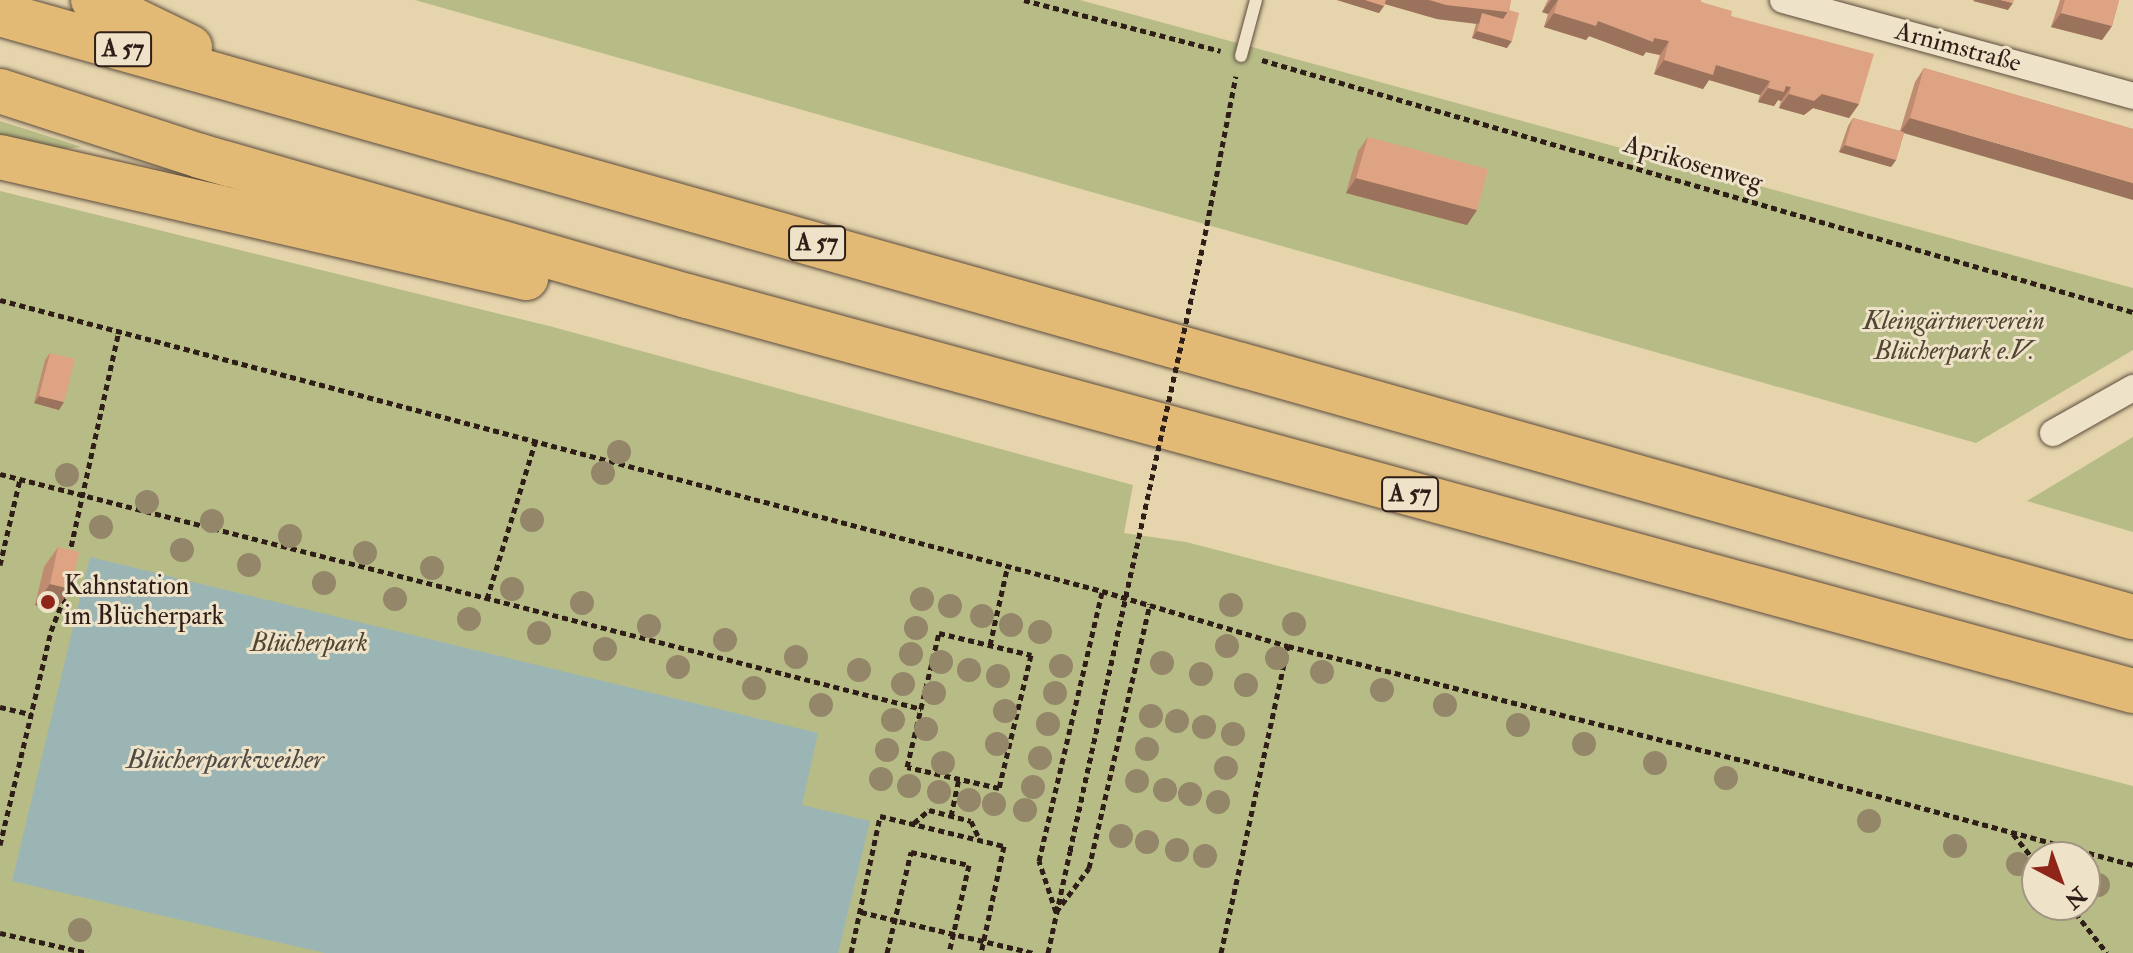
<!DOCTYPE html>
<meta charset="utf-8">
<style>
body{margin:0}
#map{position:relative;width:2133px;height:953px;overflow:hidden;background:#e5d4ac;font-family:"IM FELL Double Pica",serif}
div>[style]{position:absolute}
.green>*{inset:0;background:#b7bc87}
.water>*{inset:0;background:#9bb5b5}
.path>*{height:5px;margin-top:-2.5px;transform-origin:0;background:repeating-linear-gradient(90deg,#2f1e17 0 6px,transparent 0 10px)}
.roads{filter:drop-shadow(0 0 2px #5c4c3c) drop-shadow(0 0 2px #5c4c3c)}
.lane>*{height:12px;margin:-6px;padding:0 6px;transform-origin:6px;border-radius:6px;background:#eee3c9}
.street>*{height:26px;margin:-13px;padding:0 13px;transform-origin:13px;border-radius:13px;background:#eee3c9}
.highway>*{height:44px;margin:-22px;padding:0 22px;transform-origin:22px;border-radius:22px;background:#e2ba76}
.path-bridge>*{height:5px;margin-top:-2.5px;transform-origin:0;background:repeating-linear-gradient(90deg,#2f1e17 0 6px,transparent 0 10px)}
.trees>*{width:24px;height:24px;margin:-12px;border-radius:50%;background:#948669}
.wall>*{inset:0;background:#bf8c71}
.shaded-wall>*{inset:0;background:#9b725c}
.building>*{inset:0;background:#dea383}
.dots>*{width:22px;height:22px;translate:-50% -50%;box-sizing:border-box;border:4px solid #eee3c9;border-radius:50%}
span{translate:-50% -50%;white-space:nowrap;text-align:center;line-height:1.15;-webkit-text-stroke:6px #eee3c9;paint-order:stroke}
.shield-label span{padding:2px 6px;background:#eee3c9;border:2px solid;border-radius:6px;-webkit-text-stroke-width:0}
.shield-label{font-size:24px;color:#2f1e17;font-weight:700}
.street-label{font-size:26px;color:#2f1e17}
.park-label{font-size:26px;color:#514633;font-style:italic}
.poi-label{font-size:26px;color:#2f1e17}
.left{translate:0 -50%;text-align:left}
.water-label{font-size:28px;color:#4f4b46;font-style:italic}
.north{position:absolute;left:2021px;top:841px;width:80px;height:80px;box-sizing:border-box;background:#eee3c9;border:2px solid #a29482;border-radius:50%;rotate:139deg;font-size:22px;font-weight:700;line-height:32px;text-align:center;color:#2f1e17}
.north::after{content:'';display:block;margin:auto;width:28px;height:36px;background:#8f2418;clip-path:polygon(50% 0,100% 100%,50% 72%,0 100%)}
</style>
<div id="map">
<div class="green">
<i style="clip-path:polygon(415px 0,1080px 0,2133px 288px,2133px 350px,1976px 443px)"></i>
<i style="clip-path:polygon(0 121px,82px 147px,62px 149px,0 135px)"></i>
<i style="clip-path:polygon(evenodd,0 191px,553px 327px,1133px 485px,1124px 533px,1186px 542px,2133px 786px,2133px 953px,0 953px,0 191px,2037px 857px,2085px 857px,2085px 905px,2037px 905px,2037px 857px)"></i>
<i style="clip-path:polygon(2133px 437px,2133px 532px,2027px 501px)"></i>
</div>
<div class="water">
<i style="clip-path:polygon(90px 557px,818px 733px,802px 805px,870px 821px,838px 953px,325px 953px,12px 881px)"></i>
</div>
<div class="path">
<i style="left:1024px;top:0;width:203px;rotate:14.5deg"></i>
<i style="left:1262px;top:60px;width:907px;rotate:16.14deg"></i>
<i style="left:1203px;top:245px;width:172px;rotate:-79deg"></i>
<i style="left:0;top:300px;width:1140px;rotate:14.79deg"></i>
<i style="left:1102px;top:591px;width:194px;rotate:16.5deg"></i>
<i style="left:1288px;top:646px;width:517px;rotate:14.12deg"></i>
<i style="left:1789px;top:772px;width:356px;rotate:15.1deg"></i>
<i style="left:0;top:474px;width:951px;rotate:14.3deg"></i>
<i style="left:69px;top:556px;width:231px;rotate:-77.5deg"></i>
<i style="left:0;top:565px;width:88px;rotate:-76.9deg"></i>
<i style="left:487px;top:599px;width:166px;rotate:-72.9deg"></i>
<i style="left:939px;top:633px;width:95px;rotate:13.4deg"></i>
<i style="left:1031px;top:655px;width:137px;rotate:103.5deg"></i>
<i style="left:999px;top:788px;width:94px;rotate:-167.1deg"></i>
<i style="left:907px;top:767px;width:138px;rotate:-76.6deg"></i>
<i style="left:990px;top:645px;width:78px;rotate:-77.4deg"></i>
<i style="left:0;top:707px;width:32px;rotate:13deg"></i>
<i style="left:951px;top:816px;width:38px;rotate:-78deg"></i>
<i style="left:914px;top:823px;width:20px;rotate:-41deg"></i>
<i style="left:929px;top:810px;width:43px;rotate:14.7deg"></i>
<i style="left:971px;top:821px;width:19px;rotate:65deg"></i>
<i style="left:2013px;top:834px;width:38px;rotate:51deg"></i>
<i style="left:0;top:845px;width:220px;rotate:-76.6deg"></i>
<i style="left:51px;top:631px;width:41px;rotate:-68.5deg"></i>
<i style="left:2069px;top:905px;width:61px;rotate:51.6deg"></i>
<i style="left:861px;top:912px;width:177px;rotate:13.4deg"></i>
<i style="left:1056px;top:912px;width:54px;rotate:-108.4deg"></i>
<i style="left:1039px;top:861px;width:276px;rotate:-76.8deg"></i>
<i style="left:1056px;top:912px;width:55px;rotate:-53.1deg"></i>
<i style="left:1089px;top:868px;width:271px;rotate:-77deg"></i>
<i style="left:0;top:933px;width:90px;rotate:12.8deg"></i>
<i style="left:851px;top:953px;width:140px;rotate:-78deg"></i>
<i style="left:880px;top:816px;width:128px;rotate:13.6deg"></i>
<i style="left:1004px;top:846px;width:109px;rotate:102.1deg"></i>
<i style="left:887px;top:953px;width:104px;rotate:-76.6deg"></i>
<i style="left:911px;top:852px;width:59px;rotate:12.6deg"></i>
<i style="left:969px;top:865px;width:90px;rotate:102.8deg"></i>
<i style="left:1048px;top:953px;width:104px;rotate:-77.8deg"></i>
<i style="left:1221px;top:953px;width:314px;rotate:-77.7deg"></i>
</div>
<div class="roads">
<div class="lane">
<i style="left:1241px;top:56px;width:58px;rotate:-75deg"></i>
</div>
<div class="street">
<i style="left:1783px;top:0;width:363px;rotate:15.3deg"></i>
<i style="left:2053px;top:433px;width:92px;rotate:-29.4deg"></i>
</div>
<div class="highway">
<i style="left:93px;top:0;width:108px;rotate:25.9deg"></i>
<i style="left:0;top:14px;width:2217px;rotate:15.79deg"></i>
<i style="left:0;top:91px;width:210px;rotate:18deg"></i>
<i style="left:200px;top:156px;width:507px;rotate:16.04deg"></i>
<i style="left:687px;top:296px;width:1499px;rotate:15.28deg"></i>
<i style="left:0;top:157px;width:540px;rotate:12.95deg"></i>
</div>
</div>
<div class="path-bridge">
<i style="left:1070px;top:851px;width:620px;rotate:-77.62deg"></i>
</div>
<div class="trees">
<i style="left:619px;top:452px"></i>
<i style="left:603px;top:473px"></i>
<i style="left:67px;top:475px"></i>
<i style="left:147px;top:502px"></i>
<i style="left:532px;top:520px"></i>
<i style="left:212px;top:521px"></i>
<i style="left:101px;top:527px"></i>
<i style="left:290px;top:536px"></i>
<i style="left:182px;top:550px"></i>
<i style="left:365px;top:553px"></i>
<i style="left:249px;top:565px"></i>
<i style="left:432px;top:568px"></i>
<i style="left:324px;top:583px"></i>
<i style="left:512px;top:589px"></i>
<i style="left:395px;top:599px"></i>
<i style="left:922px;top:599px"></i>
<i style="left:582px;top:603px"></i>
<i style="left:1231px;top:605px"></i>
<i style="left:950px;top:606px"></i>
<i style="left:982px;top:616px"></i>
<i style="left:469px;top:619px"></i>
<i style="left:1294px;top:624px"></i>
<i style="left:1011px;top:625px"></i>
<i style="left:649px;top:626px"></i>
<i style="left:916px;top:628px"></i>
<i style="left:1040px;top:632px"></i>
<i style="left:539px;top:633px"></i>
<i style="left:725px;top:640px"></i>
<i style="left:1227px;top:646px"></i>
<i style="left:605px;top:649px"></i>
<i style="left:911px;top:654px"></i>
<i style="left:796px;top:657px"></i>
<i style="left:1277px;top:658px"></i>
<i style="left:941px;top:662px"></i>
<i style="left:1162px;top:663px"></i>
<i style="left:1061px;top:666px"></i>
<i style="left:678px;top:667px"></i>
<i style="left:859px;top:670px"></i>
<i style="left:969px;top:670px"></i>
<i style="left:1322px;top:672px"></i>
<i style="left:1201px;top:674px"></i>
<i style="left:998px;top:676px"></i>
<i style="left:903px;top:684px"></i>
<i style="left:1246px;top:685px"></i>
<i style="left:754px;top:688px"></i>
<i style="left:1382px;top:690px"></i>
<i style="left:934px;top:693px"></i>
<i style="left:1055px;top:693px"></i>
<i style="left:821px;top:705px"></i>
<i style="left:1445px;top:705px"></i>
<i style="left:1005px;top:711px"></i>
<i style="left:1151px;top:716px"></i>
<i style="left:893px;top:720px"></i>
<i style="left:1177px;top:721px"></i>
<i style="left:1048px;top:724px"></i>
<i style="left:1518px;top:725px"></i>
<i style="left:1204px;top:727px"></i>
<i style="left:926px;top:729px"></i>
<i style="left:1233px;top:734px"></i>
<i style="left:997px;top:744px"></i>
<i style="left:1584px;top:744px"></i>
<i style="left:1147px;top:749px"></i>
<i style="left:887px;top:750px"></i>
<i style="left:1040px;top:758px"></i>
<i style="left:943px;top:763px"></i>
<i style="left:1655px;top:763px"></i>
<i style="left:1226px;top:768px"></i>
<i style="left:1726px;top:778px"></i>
<i style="left:881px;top:779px"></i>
<i style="left:1137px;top:781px"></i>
<i style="left:909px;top:786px"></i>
<i style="left:1033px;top:787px"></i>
<i style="left:1165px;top:790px"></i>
<i style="left:939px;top:792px"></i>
<i style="left:1190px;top:794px"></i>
<i style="left:969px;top:800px"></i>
<i style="left:1218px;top:802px"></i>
<i style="left:994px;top:804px"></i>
<i style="left:1025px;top:810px"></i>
<i style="left:1869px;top:821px"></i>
<i style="left:1121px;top:836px"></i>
<i style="left:1147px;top:842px"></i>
<i style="left:1955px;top:846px"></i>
<i style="left:1177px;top:850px"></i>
<i style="left:1205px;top:856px"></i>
<i style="left:2018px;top:864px"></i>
<i style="left:2098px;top:885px"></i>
<i style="left:80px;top:930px"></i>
</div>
<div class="wall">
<i style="clip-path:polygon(1337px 0,1511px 0,1509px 10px,1507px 48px,1472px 38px,1476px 24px,1437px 19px,1385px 4px,1379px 13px)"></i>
<i style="clip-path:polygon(1548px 0,1701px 0,1701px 2px,1731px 16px,1859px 104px,1849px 118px,1813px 108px,1804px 115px,1779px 108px,1781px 101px,1778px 100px,1774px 106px,1758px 102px,1760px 95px,1709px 80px,1703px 89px,1654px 74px,1660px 55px,1646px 52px,1643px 56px,1589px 36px,1586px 40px,1544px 27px,1548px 14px,1542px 12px)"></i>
<i style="clip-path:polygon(2060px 0,2119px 0,2112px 26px,2102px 40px,2051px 27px)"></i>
<i style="clip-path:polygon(1924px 68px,2133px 129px,1904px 133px,1896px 160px,1891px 167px,1839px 152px,1848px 126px,1853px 118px,1900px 131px,1915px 82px)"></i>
<i style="clip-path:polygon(1368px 137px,1477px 210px,1467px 225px,1346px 193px,1358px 151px)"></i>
<i style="clip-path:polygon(50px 353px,59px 410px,34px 403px,45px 360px)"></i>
<i style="clip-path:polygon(58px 547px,71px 589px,56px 610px,35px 605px,44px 567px)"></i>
</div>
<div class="shaded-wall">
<i style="clip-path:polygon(1337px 0,1365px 0,1384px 6px,1379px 13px)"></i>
<i style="clip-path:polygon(1371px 0,1429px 0,1508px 12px,1498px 26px,1437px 19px)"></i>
<i style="clip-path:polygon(1551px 0,1558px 0,1548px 14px,1542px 12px)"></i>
<i style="clip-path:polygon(1974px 0,2001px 0,2013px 3px,2008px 10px,1973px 1px)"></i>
<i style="clip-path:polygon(1554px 13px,1598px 21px,1669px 41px,1660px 55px,1646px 52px,1643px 56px,1589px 36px,1586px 40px,1544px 27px)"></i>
<i style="clip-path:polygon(2061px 13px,2112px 26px,2102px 40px,2051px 27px)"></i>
<i style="clip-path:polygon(1477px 31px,1512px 41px,1507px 48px,1472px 38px)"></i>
<i style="clip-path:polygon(1664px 60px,1716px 65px,1770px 81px,1760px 95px,1709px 80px,1703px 89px,1654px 74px)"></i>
<i style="clip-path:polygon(1786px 86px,1791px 87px,1781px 101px,1778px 100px,1774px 106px,1758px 102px,1768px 88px)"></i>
<i style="clip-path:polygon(1789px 94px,1822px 94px,1859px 104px,1849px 118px,1813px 108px,1804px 115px,1779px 108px)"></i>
<i style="clip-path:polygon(1910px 118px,2133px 183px,2133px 200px,1900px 132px)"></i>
<i style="clip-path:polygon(1845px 145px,1896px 160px,1891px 167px,1839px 152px)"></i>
<i style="clip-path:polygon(1356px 178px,1477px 210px,1467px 225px,1346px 193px)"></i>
<i style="clip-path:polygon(39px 396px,64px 402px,59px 410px,34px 403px)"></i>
<i style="clip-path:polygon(50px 584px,71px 589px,56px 610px,35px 605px)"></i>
</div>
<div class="building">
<i style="clip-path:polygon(1365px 0,1386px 0,1384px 6px)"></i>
<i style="clip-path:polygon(1429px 0,1511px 0,1508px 12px,1446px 5px)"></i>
<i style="clip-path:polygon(1558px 0,1701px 0,1701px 2px,1732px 11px,1731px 16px,1874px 54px,1859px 104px,1822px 94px,1814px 101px,1789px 94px,1791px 87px,1786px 86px,1784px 92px,1768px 88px,1770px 81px,1716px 65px,1713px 75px,1664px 60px,1669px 41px,1654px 38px,1653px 42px,1598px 21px,1596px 26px,1554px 13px)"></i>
<i style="clip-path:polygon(2001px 0,2014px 0,2013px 3px)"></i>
<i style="clip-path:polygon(2065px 0,2119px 0,2112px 26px,2061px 13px)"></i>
<i style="clip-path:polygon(1509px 10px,1519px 13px,1512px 41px,1477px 31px,1482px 13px,1503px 19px)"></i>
<i style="clip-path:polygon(1924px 68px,2133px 129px,2133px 183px,1910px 118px)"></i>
<i style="clip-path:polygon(1853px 118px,1904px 132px,1896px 160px,1845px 145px)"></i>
<i style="clip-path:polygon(1368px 137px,1488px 169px,1477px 210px,1356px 178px)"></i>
<i style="clip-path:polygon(50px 353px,75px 359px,64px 402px,39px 396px)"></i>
<i style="clip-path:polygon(58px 547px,79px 552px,71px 589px,50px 584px)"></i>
</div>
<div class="dots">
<i style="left:48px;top:602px;background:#8f2418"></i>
</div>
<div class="shield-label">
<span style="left:123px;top:49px">A 57</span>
<span style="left:817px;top:243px">A 57</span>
<span style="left:1410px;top:494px">A 57</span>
</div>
<div class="street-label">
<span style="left:1958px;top:48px;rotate:15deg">Arnimstraße</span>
<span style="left:1693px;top:164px;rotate:16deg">Aprikosenweg</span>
</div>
<div class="park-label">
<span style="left:1954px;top:337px">Kleingärtnerverein<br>Blücherpark e.V.</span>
<span style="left:309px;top:644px">Blücherpark</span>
</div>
<div class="poi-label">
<span class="left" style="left:64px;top:602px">Kahnstation<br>im Blücherpark</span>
</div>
<div class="water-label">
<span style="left:225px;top:760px">Blücherparkweiher</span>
</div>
<div class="north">N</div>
</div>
